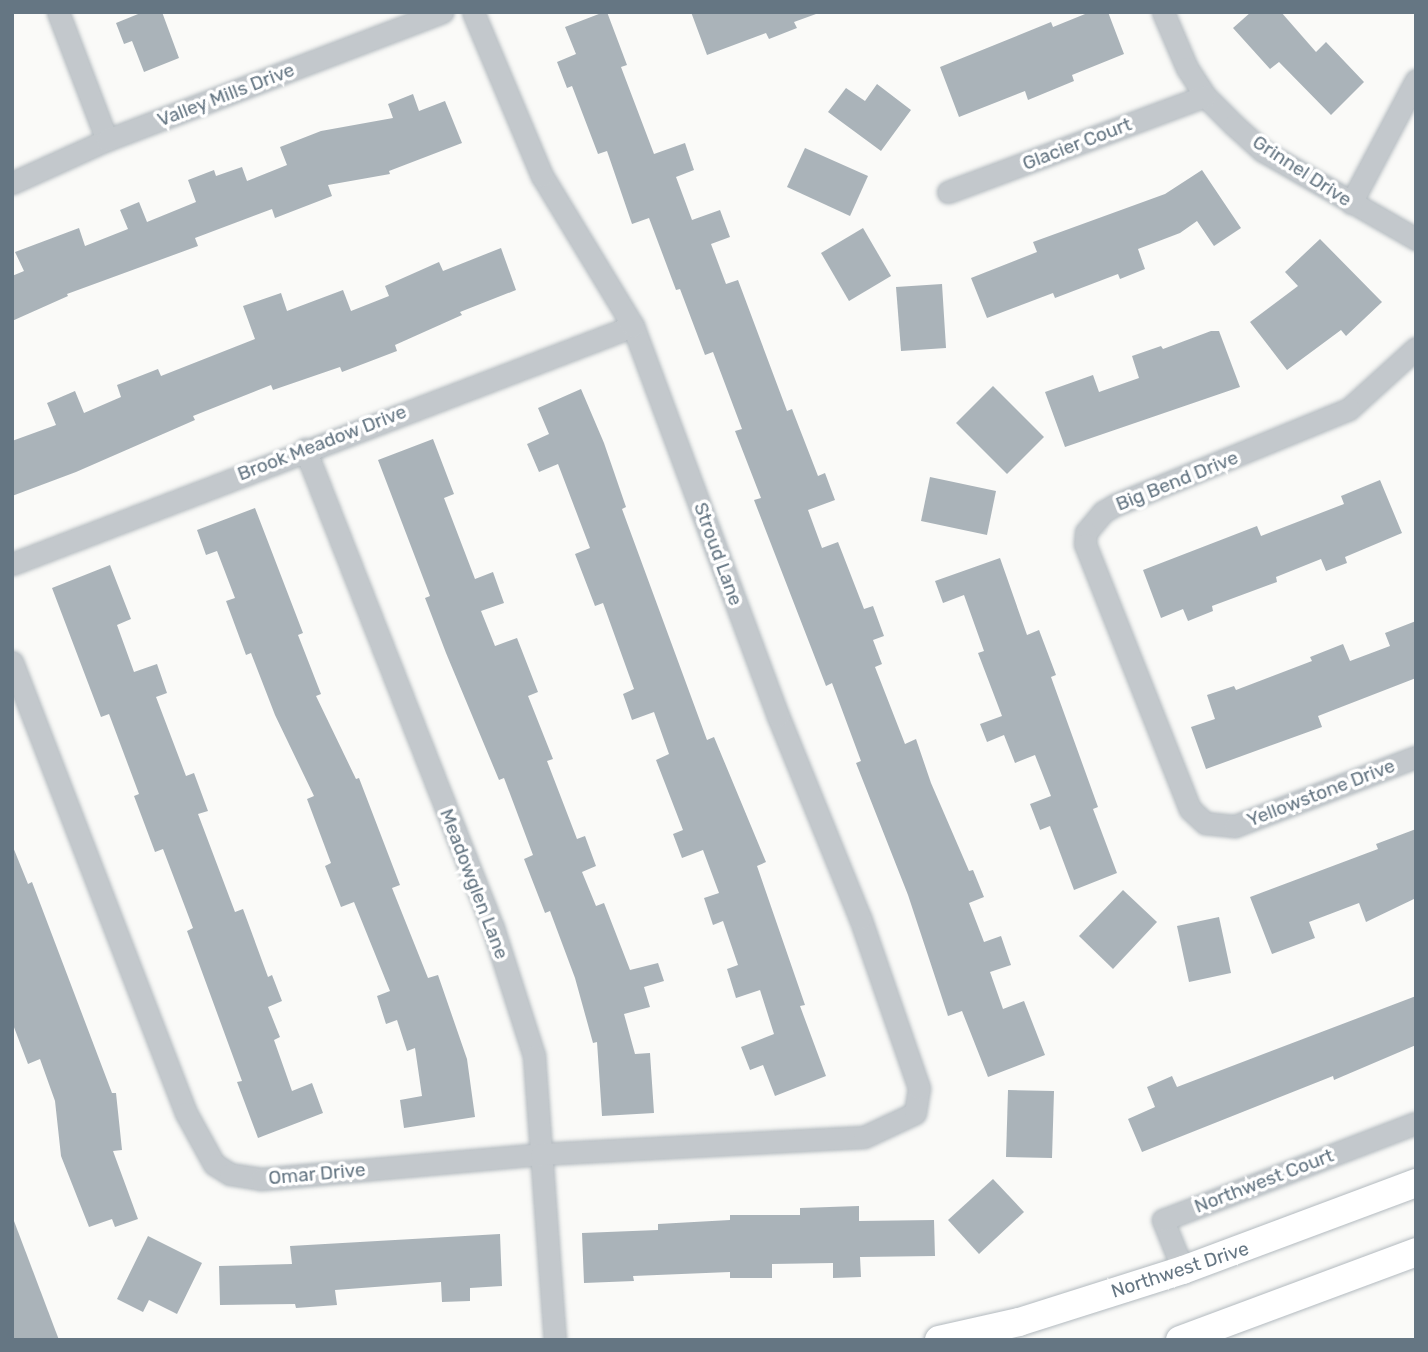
<!DOCTYPE html>
<style>
body{margin:0}
#map{position:relative;width:1428px;height:1352px;overflow:hidden;background:#fafaf8;font-family:Rubik,sans-serif}
div>[style]{position:absolute}
.building>*{inset:0;background:#aab3b9}
.roads{filter:drop-shadow(0 0 2px #b3babf) drop-shadow(0 0 2px #b3babf)}
.minor>*{height:21px;margin:-10.5px;padding:0 10.5px;transform-origin:10.5px;border-radius:10.5px;background:#c3c8cc}
.secondary>*{height:28px;margin:-14px;padding:0 14px;transform-origin:14px;border-radius:14px;background:#fff}
span{translate:-50% -50%;white-space:nowrap;text-align:center;line-height:1.15;-webkit-text-stroke:7px #fff;paint-order:stroke}
.street-label{font-size:19px;color:#657683}
.frame{position:absolute;inset:0;border:14px solid #657683;pointer-events:none}
</style>
<div id="map">
<div class="building">
<i style="clip-path:polygon(143px 12px,162px 12px,179px 58px,144px 72px,132px 41px,124px 44px,116px 23px)"></i>
<i style="clip-path:polygon(604px 12px,607px 12px,627px 65px,621px 67px,654px 154px,685px 143px,694px 170px,676px 177px,692px 220px,720px 210px,730px 237px,711px 244px,726px 284px,738px 280px,787px 411px,792px 409px,818px 476px,825px 473px,835px 500px,808px 510px,822px 548px,838px 542px,864px 609px,873px 606px,884px 636px,873px 640px,882px 664px,875px 667px,905px 744px,916px 739px,931px 783px,969px 871px,973px 870px,984px 897px,969px 903px,984px 942px,1001px 936px,1011px 965px,990px 972px,1003px 1009px,1024px 1001px,1045px 1055px,988px 1077px,962px 1011px,948px 1016px,908px 895px,856px 763px,861px 761px,832px 683px,826px 686px,754px 500px,761px 498px,735px 431px,742px 429px,713px 352px,705px 355px,680px 289px,676px 290px,649px 218px,632px 224px,607px 151px,598px 154px,572px 86px,567px 88px,557px 62px,576px 54px,565px 27px)"></i>
<i style="clip-path:polygon(691px 12px,816px 12px,816px 14px,794px 22px,797px 28px,769px 39px,766px 33px,707px 55px)"></i>
<i style="clip-path:polygon(1090px 12px,1108px 12px,1124px 54px,1072px 75px,1074px 81px,1028px 100px,1025px 91px,959px 117px,940px 67px,1051px 22px,1053px 27px)"></i>
<i style="clip-path:polygon(1251px 12px,1281px 12px,1316px 52px,1326px 42px,1364px 82px,1331px 115px,1279px 62px,1270px 69px,1233px 28px)"></i>
<i style="clip-path:polygon(877px 84px,911px 110px,881px 151px,828px 112px,846px 88px,865px 101px)"></i>
<i style="clip-path:polygon(413px 94px,419px 111px,445px 101px,462px 143px,389px 171px,390px 174px,328px 185px,332px 196px,275px 218px,272px 209px,195px 238px,198px 246px,67px 294px,68px 296px,12px 321px,12px 276px,24px 271px,15px 252px,79px 228px,85px 246px,128px 229px,120px 210px,139px 202px,147px 222px,196px 202px,188px 180px,214px 170px,216px 176px,242px 167px,247px 181px,287px 165px,280px 147px,321px 131px,393px 118px,388px 104px)"></i>
<i style="clip-path:polygon(805px 148px,868px 176px,850px 216px,787px 187px)"></i>
<i style="clip-path:polygon(1202px 170px,1241px 228px,1214px 246px,1197px 221px,1180px 233px,1138px 249px,1145px 269px,1120px 279px,1118px 274px,1055px 298px,1053px 293px,987px 318px,971px 278px,1037px 252px,1033px 242px,1165px 194px)"></i>
<i style="clip-path:polygon(863px 228px,891px 276px,849px 301px,821px 253px)"></i>
<i style="clip-path:polygon(1320px 239px,1382px 302px,1346px 336px,1341px 330px,1287px 370px,1250px 322px,1298px 286px,1285px 272px)"></i>
<i style="clip-path:polygon(501px 248px,516px 290px,460px 312px,462px 315px,395px 345px,397px 351px,342px 372px,340px 367px,273px 390px,271px 385px,193px 416px,195px 420px,76px 472px,12px 496px,12px 441px,56px 425px,47px 403px,75px 391px,84px 413px,121px 397px,117px 385px,158px 369px,161px 376px,255px 339px,243px 306px,281px 293px,287px 311px,343px 290px,351px 311px,389px 296px,385px 286px,439px 262px,443px 271px)"></i>
<i style="clip-path:polygon(942px 284px,946px 348px,901px 351px,896px 287px)"></i>
<i style="clip-path:polygon(1211px 331px,1219px 331px,1240px 387px,1065px 447px,1045px 392px,1093px 375px,1099px 392px,1139px 378px,1132px 356px,1161px 346px,1163px 349px)"></i>
<i style="clip-path:polygon(993px 386px,1044px 437px,1007px 474px,956px 423px)"></i>
<i style="clip-path:polygon(581px 389px,604px 443px,626px 507px,622px 509px,707px 740px,714px 737px,766px 862px,757px 866px,805px 1005px,800px 1006px,826px 1076px,775px 1096px,763px 1065px,750px 1070px,741px 1047px,774px 1034px,760px 990px,736px 998px,727px 969px,738px 965px,723px 921px,713px 925px,704px 898px,719px 893px,703px 850px,682px 858px,673px 834px,683px 830px,656px 760px,669px 754px,654px 712px,632px 720px,623px 694px,634px 689px,603px 603px,595px 606px,575px 554px,590px 548px,558px 464px,539px 472px,527px 444px,549px 434px,538px 408px)"></i>
<i style="clip-path:polygon(433px 439px,454px 494px,444px 498px,475px 579px,493px 572px,504px 603px,481px 611px,495px 646px,517px 638px,538px 692px,528px 696px,553px 759px,547px 761px,577px 839px,585px 836px,596px 866px,582px 872px,596px 906px,604px 903px,630px 970px,658px 963px,664px 981px,644px 987px,650px 1007px,624px 1014px,635px 1054px,650px 1053px,654px 1113px,602px 1116px,597px 1042px,593px 1043px,575px 978px,550px 911px,545px 913px,524px 859px,533px 855px,504px 778px,499px 780px,446px 653px,425px 598px,430px 596px,378px 460px)"></i>
<i style="clip-path:polygon(930px 477px,996px 491px,987px 535px,921px 521px)"></i>
<i style="clip-path:polygon(1380px 480px,1402px 533px,1345px 557px,1347px 563px,1326px 571px,1321px 559px,1276px 577px,1277px 582px,1212px 606px,1213px 611px,1188px 621px,1183px 609px,1161px 618px,1143px 570px,1257px 526px,1261px 536px,1344px 504px,1341px 496px)"></i>
<i style="clip-path:polygon(255px 508px,303px 633px,298px 635px,321px 694px,316px 696px,356px 779px,359px 778px,400px 885px,392px 888px,428px 978px,438px 975px,467px 1059px,475px 1117px,404px 1128px,400px 1100px,422px 1096px,415px 1048px,407px 1051px,397px 1020px,386px 1024px,377px 996px,390px 991px,354px 902px,341px 907px,325px 866px,331px 863px,307px 799px,314px 796px,275px 715px,251px 653px,246px 655px,226px 601px,235px 598px,217px 551px,206px 555px,197px 530px)"></i>
<i style="clip-path:polygon(1000px 558px,1027px 635px,1039px 630px,1056px 675px,1051px 677px,1098px 807px,1093px 809px,1117px 873px,1074px 890px,1050px 826px,1040px 830px,1030px 804px,1051px 796px,1035px 755px,1015px 763px,1004px 735px,987px 742px,980px 724px,1002px 716px,978px 653px,984px 651px,964px 595px,943px 603px,935px 581px)"></i>
<i style="clip-path:polygon(110px 565px,131px 619px,117px 625px,134px 672px,157px 664px,167px 693px,156px 697px,186px 776px,194px 773px,208px 811px,198px 814px,235px 912px,243px 909px,268px 977px,272px 975px,282px 1001px,268px 1007px,280px 1037px,274px 1040px,292px 1091px,312px 1083px,323px 1113px,258px 1138px,237px 1082px,242px 1081px,187px 931px,193px 928px,163px 849px,155px 852px,134px 796px,139px 794px,109px 714px,101px 717px,52px 588px)"></i>
<i style="clip-path:polygon(1416px 621px,1416px 678px,1318px 716px,1322px 727px,1206px 769px,1191px 727px,1215px 719px,1207px 695px,1234px 686px,1236px 690px,1312px 661px,1310px 657px,1343px 644px,1350px 661px,1390px 646px,1385px 633px)"></i>
<i style="clip-path:polygon(1416px 829px,1416px 898px,1366px 922px,1359px 903px,1309px 922px,1315px 938px,1272px 954px,1250px 897px,1378px 849px,1376px 844px)"></i>
<i style="clip-path:polygon(13px 847px,28px 884px,32px 882px,112px 1093px,116px 1093px,122px 1150px,113px 1151px,138px 1219px,115px 1227px,112px 1219px,89px 1227px,61px 1156px,55px 1101px,40px 1059px,28px 1064px,12px 1022px)"></i>
<i style="clip-path:polygon(1123px 890px,1157px 922px,1113px 969px,1079px 936px)"></i>
<i style="clip-path:polygon(1219px 917px,1231px 973px,1189px 982px,1177px 926px)"></i>
<i style="clip-path:polygon(1416px 996px,1416px 1045px,1334px 1080px,1333px 1076px,1142px 1152px,1128px 1119px,1155px 1107px,1147px 1087px,1172px 1076px,1177px 1087px)"></i>
<i style="clip-path:polygon(1008px 1090px,1054px 1091px,1052px 1158px,1006px 1157px)"></i>
<i style="clip-path:polygon(993px 1179px,1024px 1212px,979px 1254px,948px 1220px)"></i>
<i style="clip-path:polygon(859px 1206px,859px 1221px,934px 1220px,935px 1256px,860px 1257px,861px 1277px,833px 1278px,833px 1263px,772px 1264px,772px 1278px,730px 1278px,730px 1272px,633px 1276px,634px 1281px,584px 1283px,582px 1233px,658px 1230px,658px 1224px,730px 1220px,730px 1215px,800px 1215px,800px 1208px)"></i>
<i style="clip-path:polygon(14px 1221px,59px 1340px,12px 1340px)"></i>
<i style="clip-path:polygon(500px 1234px,502px 1286px,470px 1288px,470px 1301px,442px 1302px,441px 1282px,335px 1290px,337px 1305px,296px 1308px,295px 1304px,220px 1305px,219px 1266px,292px 1264px,290px 1246px)"></i>
<i style="clip-path:polygon(148px 1236px,202px 1263px,177px 1314px,149px 1300px,143px 1312px,117px 1299px)"></i>
</div>
<div class="roads">
<div class="minor">
<i style="left:58px;top:12px;width:137px;rotate:69.1deg"></i>
<i style="left:1163px;top:12px;width:61px;rotate:66.8deg"></i>
<i style="left:1187px;top:68px;width:33px;rotate:57deg"></i>
<i style="left:1205px;top:96px;width:41px;rotate:45deg"></i>
<i style="left:1234px;top:125px;width:39px;rotate:42deg"></i>
<i style="left:1263px;top:151px;width:177px;rotate:29.9deg"></i>
<i style="left:12px;top:183px;width:104px;rotate:-24.4deg"></i>
<i style="left:107px;top:140px;width:359px;rotate:-20.9deg"></i>
<i style="left:948px;top:192px;width:274px;rotate:-20.5deg"></i>
<i style="left:1351px;top:203px;width:139px;rotate:-62.1deg"></i>
<i style="left:1416px;top:348px;width:91px;rotate:137.7deg"></i>
<i style="left:1349px;top:409px;width:253px;rotate:157.7deg"></i>
<i style="left:1115px;top:505px;width:14px;rotate:150deg"></i>
<i style="left:1103px;top:512px;width:26px;rotate:130deg"></i>
<i style="left:1086px;top:532px;width:12px;rotate:95deg"></i>
<i style="left:1085px;top:544px;width:285px;rotate:68.4deg"></i>
<i style="left:1190px;top:809px;width:21px;rotate:43deg"></i>
<i style="left:1205px;top:823px;width:30px;rotate:6deg"></i>
<i style="left:1235px;top:826px;width:194px;rotate:-20.9deg"></i>
<i style="left:305px;top:449px;width:515px;rotate:68.57deg"></i>
<i style="left:493px;top:928px;width:134px;rotate:72.2deg"></i>
<i style="left:534px;top:1056px;width:285px;rotate:85.8deg"></i>
<i style="left:12px;top:564px;width:665px;rotate:-20.97deg"></i>
<i style="left:12px;top:662px;width:483px;rotate:68.9deg"></i>
<i style="left:186px;top:1113px;width:58px;rotate:61.2deg"></i>
<i style="left:214px;top:1164px;width:19px;rotate:32deg"></i>
<i style="left:230px;top:1174px;width:31px;rotate:9deg"></i>
<i style="left:261px;top:1179px;width:281px;rotate:-5.1deg"></i>
<i style="left:541px;top:1154px;width:323px;rotate:-3deg"></i>
<i style="left:864px;top:1137px;width:56px;rotate:-25.2deg"></i>
<i style="left:915px;top:1113px;width:25px;rotate:-81deg"></i>
<i style="left:919px;top:1088px;width:180px;rotate:-109.1deg"></i>
<i style="left:860px;top:918px;width:218px;rotate:-112.1deg"></i>
<i style="left:778px;top:716px;width:416px;rotate:-110.4deg"></i>
<i style="left:633px;top:326px;width:175px;rotate:-121.2deg"></i>
<i style="left:542px;top:176px;width:178px;rotate:-112.8deg"></i>
<i style="left:1183px;top:1270px;width:54px;rotate:-111.8deg"></i>
<i style="left:1163px;top:1220px;width:271px;rotate:-21deg"></i>
</div>
<div class="secondary">
<i style="left:939px;top:1340px;width:82px;rotate:-12.7deg"></i>
<i style="left:1019px;top:1322px;width:172px;rotate:-17.6deg"></i>
<i style="left:1183px;top:1270px;width:249px;rotate:-20.5deg"></i>
<i style="left:1180px;top:1340px;width:252px;rotate:-20.4deg"></i>
</div>
</div>
<div class="street-label">
<span style="left:226px;top:95px;rotate:-21deg">Valley Mills Drive</span>
<span style="left:1077px;top:144px;rotate:-21deg">Glacier Court</span>
<span style="left:1302px;top:171px;rotate:33deg">Grinnel Drive</span>
<span style="left:322px;top:443px;rotate:-21deg">Brook Meadow Drive</span>
<span style="left:1177px;top:481px;rotate:-22deg">Big Bend Drive</span>
<span style="left:718px;top:554px;rotate:70deg">Stroud Lane</span>
<span style="left:1321px;top:793px;rotate:-21deg">Yellowstone Drive</span>
<span style="left:474px;top:884px;rotate:69deg">Meadowglen Lane</span>
<span style="left:317px;top:1174px;rotate:-5deg">Omar Drive</span>
<span style="left:1264px;top:1181px;rotate:-21deg">Northwest Court</span>
<span style="left:1180px;top:1270px;rotate:-18deg">Northwest Drive</span>
</div>
<div class="frame"></div>
</div>
